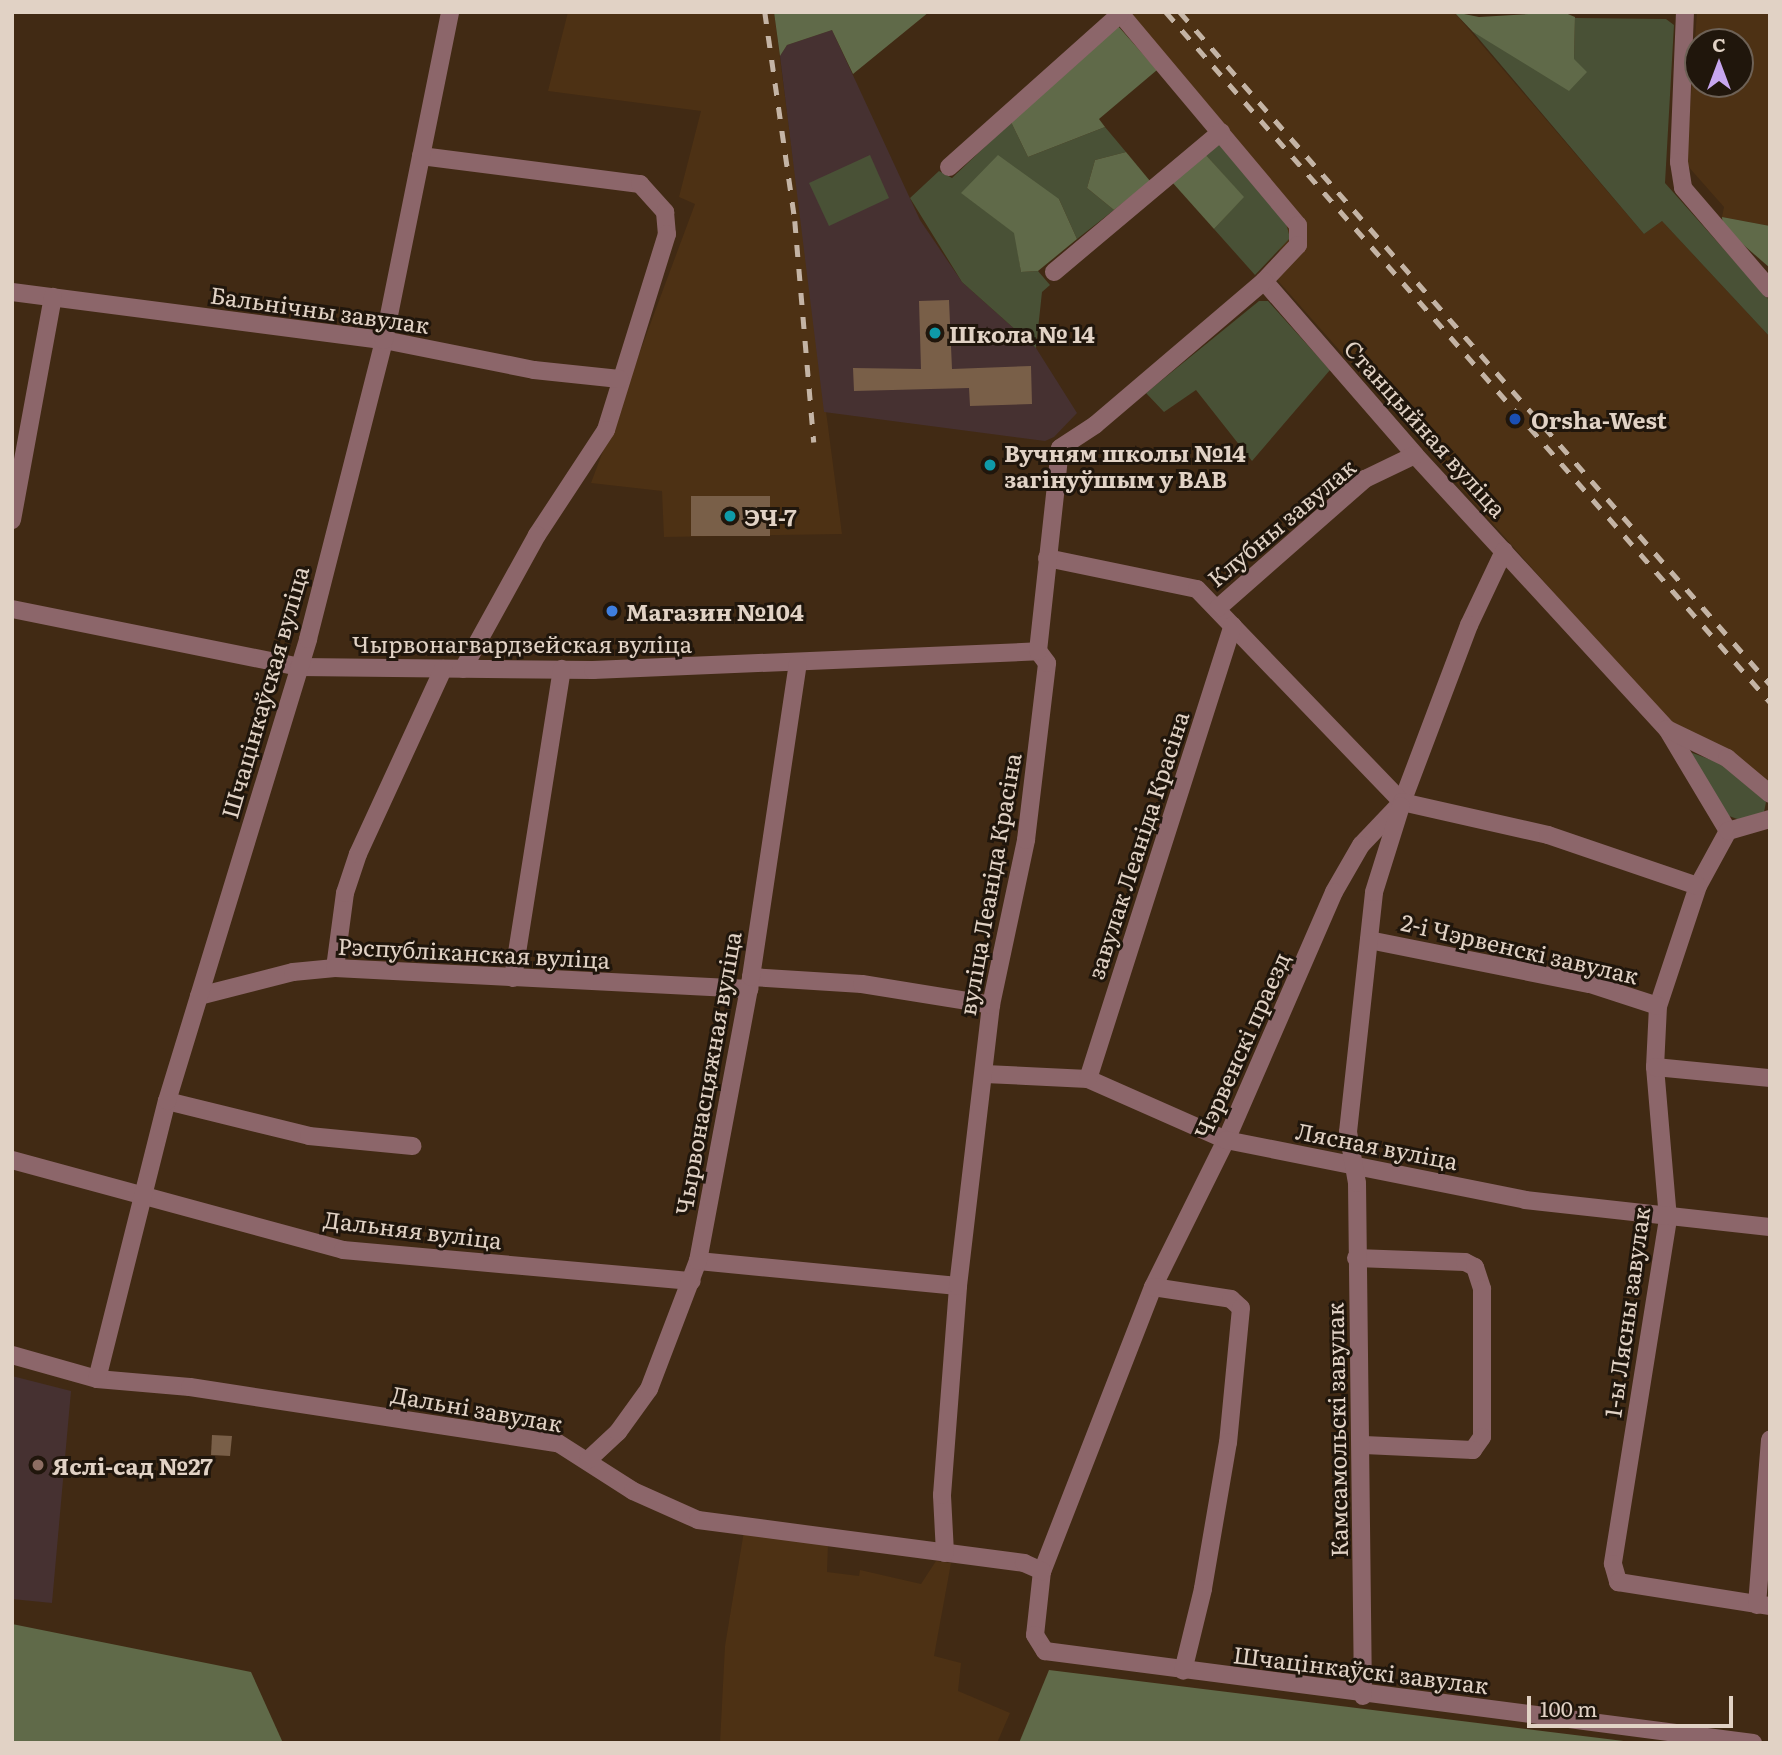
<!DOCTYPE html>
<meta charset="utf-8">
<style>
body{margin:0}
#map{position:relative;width:1782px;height:1755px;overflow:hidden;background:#412a14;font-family:Literata,serif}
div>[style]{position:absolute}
.built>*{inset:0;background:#4d3114}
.education>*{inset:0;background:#463131}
.green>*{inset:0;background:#495136}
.forest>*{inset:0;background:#606a49}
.building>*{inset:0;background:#795f48}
.minor>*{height:18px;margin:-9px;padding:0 9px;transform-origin:9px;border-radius:9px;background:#8c666a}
.rail>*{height:4.5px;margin-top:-2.25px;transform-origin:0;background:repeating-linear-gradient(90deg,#c4b4a5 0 12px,transparent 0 24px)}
.dots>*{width:19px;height:19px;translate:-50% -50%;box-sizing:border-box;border:4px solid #20160c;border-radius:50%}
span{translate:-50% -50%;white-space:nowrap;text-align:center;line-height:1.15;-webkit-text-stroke:6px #20160c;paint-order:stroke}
.street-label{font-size:23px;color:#e1d2c5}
.poi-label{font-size:23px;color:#e1d2c5;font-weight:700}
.left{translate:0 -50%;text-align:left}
.frame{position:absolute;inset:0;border:14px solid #e1d2c5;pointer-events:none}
.north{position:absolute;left:1684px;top:28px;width:70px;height:70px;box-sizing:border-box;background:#20160c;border:2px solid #6d6156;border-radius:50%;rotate:0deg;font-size:19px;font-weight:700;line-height:28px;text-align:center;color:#e1d2c5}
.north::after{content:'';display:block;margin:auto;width:24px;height:32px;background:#c7a6ef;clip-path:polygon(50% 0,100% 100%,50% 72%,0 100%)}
.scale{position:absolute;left:1527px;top:1696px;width:206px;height:32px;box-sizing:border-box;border:4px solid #e1d2c5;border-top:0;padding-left:9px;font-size:21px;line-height:24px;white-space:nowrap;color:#e1d2c5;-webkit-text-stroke:5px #20160c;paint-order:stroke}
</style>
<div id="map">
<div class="built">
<i style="clip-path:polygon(568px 12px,774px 12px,842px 534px,664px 537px,662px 491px,591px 483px,695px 204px,679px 197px,701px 111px,548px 91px)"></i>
<i style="clip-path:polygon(1107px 12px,1454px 12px,1644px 234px,1662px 221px,1770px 337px,1770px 785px,1669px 723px,1265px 266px,1279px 253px,1283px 212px)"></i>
<i style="clip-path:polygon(evenodd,1697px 12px,1770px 12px,1770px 226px,1722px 217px,1724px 207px,1686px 164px,1697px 12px,1698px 42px,1740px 42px,1740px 84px,1698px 84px,1698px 42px)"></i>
<i style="clip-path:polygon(744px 1531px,828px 1544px,827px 1572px,859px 1576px,860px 1570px,921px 1584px,936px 1561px,951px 1563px,934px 1656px,961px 1663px,958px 1691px,1010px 1713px,997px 1743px,720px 1743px,725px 1646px)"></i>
</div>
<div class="education">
<i style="clip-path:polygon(832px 30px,920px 220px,962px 282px,1036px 348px,1077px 413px,1054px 437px,1045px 441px,824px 412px,780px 56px,787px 45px)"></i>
<i style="clip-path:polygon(12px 1376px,71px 1391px,52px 1603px,12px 1599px)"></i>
</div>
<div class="green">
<i style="clip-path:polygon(1575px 18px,1666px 19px,1674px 25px,1665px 183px,1770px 301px,1770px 337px,1662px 221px,1644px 234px,1473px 32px,1519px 57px,1574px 59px)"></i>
<i style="clip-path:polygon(1011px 122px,1028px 157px,1105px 127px,1126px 152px,1095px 160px,1087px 188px,1114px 210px,1077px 239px,1059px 199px,962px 193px,1015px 233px,1021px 272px,1038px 271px,1050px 285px,1042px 292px,1036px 348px,962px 282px,910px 198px,939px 171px,952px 178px)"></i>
<i style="clip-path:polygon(1219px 143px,1283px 212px,1290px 238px,1255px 275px,1214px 229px,1243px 197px,1205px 154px)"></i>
<i style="clip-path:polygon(870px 155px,889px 198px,829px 226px,809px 183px)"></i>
<i style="clip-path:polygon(1259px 301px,1268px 301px,1330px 370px,1252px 461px,1196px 390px,1164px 412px,1146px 393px)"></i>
<i style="clip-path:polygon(1687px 751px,1720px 763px,1766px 802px,1764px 812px,1740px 820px,1729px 816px)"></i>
</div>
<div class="forest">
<i style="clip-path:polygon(774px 12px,929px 12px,853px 74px,832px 30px,787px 45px,780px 56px)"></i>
<i style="clip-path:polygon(1454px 12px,1479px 17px,1563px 12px,1575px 17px,1574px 59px,1587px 72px,1569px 91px,1473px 32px)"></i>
<i style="clip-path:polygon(1118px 26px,1157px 70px,1099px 119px,1105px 127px,1028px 157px,1011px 122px)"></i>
<i style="clip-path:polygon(1126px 152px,1150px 181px,1114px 210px,1087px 188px,1095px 160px)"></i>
<i style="clip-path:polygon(1205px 154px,1244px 197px,1214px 229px,1172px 182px)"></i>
<i style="clip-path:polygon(998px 155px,1059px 199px,1077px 239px,1038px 271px,1021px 272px,1014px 233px,961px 193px)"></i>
<i style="clip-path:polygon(1722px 217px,1770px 226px,1770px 268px,1723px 227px)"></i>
<i style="clip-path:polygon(12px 1624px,251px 1672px,283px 1743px,12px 1743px)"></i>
<i style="clip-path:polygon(1049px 1670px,1640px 1743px,1019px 1743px)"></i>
</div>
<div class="building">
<i style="clip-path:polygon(949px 300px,952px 369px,1031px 366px,1032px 404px,970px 406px,969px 388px,854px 391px,853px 368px,921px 369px,919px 301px)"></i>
<i style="clip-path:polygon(691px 496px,770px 496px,770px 536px,691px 536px)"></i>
<i style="clip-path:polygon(212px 1435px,232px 1436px,230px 1456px,211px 1455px)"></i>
</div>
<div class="minor">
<i style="left:1119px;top:12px;width:278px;rotate:50deg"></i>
<i style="left:1298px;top:225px;width:20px;rotate:90deg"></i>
<i style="left:1298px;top:245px;width:50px;rotate:133.4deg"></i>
<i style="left:1264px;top:281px;width:230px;rotate:49deg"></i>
<i style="left:1415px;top:455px;width:372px;rotate:47.4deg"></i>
<i style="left:1667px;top:729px;width:119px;rotate:59.1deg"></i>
<i style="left:1728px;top:831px;width:63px;rotate:118.6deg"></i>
<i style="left:1698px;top:886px;width:126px;rotate:108.4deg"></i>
<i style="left:1658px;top:1006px;width:61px;rotate:92.8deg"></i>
<i style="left:1655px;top:1067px;width:153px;rotate:85.1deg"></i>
<i style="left:1668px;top:1219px;width:349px;rotate:99.1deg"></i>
<i style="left:1613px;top:1564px;width:19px;rotate:74deg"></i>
<i style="left:1618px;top:1582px;width:154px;rotate:9deg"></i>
<i style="left:1685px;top:12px;width:150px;rotate:92.3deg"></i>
<i style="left:1679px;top:162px;width:26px;rotate:81deg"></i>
<i style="left:1683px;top:188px;width:133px;rotate:49.3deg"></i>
<i style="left:421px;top:156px;width:221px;rotate:7.3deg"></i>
<i style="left:640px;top:184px;width:38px;rotate:48deg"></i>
<i style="left:665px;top:212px;width:22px;rotate:85deg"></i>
<i style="left:667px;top:234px;width:205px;rotate:107.3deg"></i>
<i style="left:606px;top:430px;width:126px;rotate:123.3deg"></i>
<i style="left:537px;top:535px;width:153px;rotate:118.9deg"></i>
<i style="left:949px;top:167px;width:229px;rotate:-41.8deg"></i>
<i style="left:1054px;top:272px;width:218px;rotate:-40deg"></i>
<i style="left:12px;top:292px;width:375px;rotate:7.4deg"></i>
<i style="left:384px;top:340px;width:153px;rotate:11.3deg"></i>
<i style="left:534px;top:370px;width:86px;rotate:6deg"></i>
<i style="left:12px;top:520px;width:227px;rotate:-79.6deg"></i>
<i style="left:1504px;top:551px;width:82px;rotate:115.3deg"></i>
<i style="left:1469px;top:625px;width:189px;rotate:110.7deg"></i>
<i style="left:1402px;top:802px;width:59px;rotate:133.6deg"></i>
<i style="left:1361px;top:845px;width:54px;rotate:119.9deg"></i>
<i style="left:1334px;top:892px;width:270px;rotate:113.5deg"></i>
<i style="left:1226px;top:1140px;width:164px;rotate:116.4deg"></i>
<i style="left:1153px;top:1287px;width:305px;rotate:111.3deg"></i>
<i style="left:1042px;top:1571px;width:64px;rotate:96.2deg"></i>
<i style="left:1035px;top:1635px;width:19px;rotate:58deg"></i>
<i style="left:1045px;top:1651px;width:714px;rotate:7.4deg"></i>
<i style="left:1047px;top:558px;width:153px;rotate:11.7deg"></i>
<i style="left:1197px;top:589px;width:296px;rotate:46.1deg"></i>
<i style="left:1218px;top:608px;width:196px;rotate:-41.3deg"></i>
<i style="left:1365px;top:479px;width:55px;rotate:-25.6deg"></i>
<i style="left:12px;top:609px;width:293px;rotate:11.4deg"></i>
<i style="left:299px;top:667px;width:294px;rotate:0.6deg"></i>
<i style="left:593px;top:670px;width:445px;rotate:-2.4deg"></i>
<i style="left:1667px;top:729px;width:67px;rotate:25.8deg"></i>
<i style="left:1727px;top:758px;width:56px;rotate:39.9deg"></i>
<i style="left:1402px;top:802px;width:150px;rotate:12.7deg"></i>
<i style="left:1548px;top:835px;width:158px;rotate:18.8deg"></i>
<i style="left:1728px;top:831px;width:44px;rotate:-15.9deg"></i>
<i style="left:1369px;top:940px;width:225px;rotate:11.3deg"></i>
<i style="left:1590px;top:984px;width:71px;rotate:17.9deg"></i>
<i style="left:335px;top:968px;width:76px;rotate:-82.4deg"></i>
<i style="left:345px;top:893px;width:41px;rotate:-71.6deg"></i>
<i style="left:358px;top:854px;width:204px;rotate:-65.3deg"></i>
<i style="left:751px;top:977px;width:111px;rotate:3.6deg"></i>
<i style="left:862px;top:984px;width:131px;rotate:9.2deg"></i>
<i style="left:513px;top:978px;width:313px;rotate:-81deg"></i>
<i style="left:199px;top:996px;width:97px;rotate:-14.3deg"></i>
<i style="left:293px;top:972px;width:42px;rotate:-5.4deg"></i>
<i style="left:335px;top:968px;width:415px;rotate:2.9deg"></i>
<i style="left:1655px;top:1067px;width:116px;rotate:5.5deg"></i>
<i style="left:985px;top:1074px;width:103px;rotate:2.8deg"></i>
<i style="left:1088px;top:1079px;width:151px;rotate:23.8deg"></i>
<i style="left:1226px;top:1140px;width:305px;rotate:11.3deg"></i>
<i style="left:1525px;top:1200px;width:246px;rotate:6.3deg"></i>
<i style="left:1088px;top:1079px;width:476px;rotate:-72.3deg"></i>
<i style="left:167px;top:1101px;width:146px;rotate:13.8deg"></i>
<i style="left:309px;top:1136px;width:104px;rotate:5.5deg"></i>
<i style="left:12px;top:1160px;width:343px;rotate:15.2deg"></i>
<i style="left:343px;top:1250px;width:350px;rotate:5.1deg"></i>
<i style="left:1356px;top:1258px;width:109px;rotate:2.1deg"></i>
<i style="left:1465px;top:1262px;width:11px;rotate:27deg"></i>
<i style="left:1475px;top:1267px;width:23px;rotate:72deg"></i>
<i style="left:1482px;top:1289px;width:148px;rotate:90deg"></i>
<i style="left:1482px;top:1437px;width:16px;rotate:125deg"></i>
<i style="left:1473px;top:1450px;width:109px;rotate:-177.4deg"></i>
<i style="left:698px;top:1261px;width:261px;rotate:5.5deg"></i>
<i style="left:1153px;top:1287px;width:79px;rotate:8.7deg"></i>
<i style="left:1231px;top:1299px;width:13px;rotate:42deg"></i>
<i style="left:1241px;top:1308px;width:135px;rotate:95.5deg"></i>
<i style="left:1228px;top:1442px;width:149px;rotate:99.7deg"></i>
<i style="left:1203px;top:1589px;width:84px;rotate:103.7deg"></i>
<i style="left:12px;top:1355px;width:88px;rotate:15.8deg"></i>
<i style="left:97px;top:1379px;width:93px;rotate:4.9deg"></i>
<i style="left:190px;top:1387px;width:372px;rotate:8.7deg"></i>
<i style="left:558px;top:1443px;width:89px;rotate:32.6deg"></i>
<i style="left:633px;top:1491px;width:71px;rotate:24deg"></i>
<i style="left:698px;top:1520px;width:329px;rotate:7.5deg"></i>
<i style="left:1024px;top:1563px;width:20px;rotate:24deg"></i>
<i style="left:97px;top:1379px;width:287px;rotate:-75.9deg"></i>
<i style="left:167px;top:1101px;width:483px;rotate:-73deg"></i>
<i style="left:308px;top:639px;width:309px;rotate:-75.7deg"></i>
<i style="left:384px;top:340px;width:335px;rotate:-78.6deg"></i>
<i style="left:588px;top:1460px;width:41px;rotate:-43deg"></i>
<i style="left:618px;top:1432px;width:53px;rotate:-54.2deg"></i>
<i style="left:649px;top:1389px;width:137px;rotate:-69.1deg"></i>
<i style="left:698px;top:1261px;width:289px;rotate:-79.4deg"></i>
<i style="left:751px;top:977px;width:317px;rotate:-81.5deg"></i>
<i style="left:945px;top:1553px;width:58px;rotate:-93deg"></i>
<i style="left:942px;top:1495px;width:210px;rotate:-85.6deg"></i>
<i style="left:958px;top:1286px;width:283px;rotate:-83.3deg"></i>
<i style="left:991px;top:1005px;width:169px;rotate:-78deg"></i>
<i style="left:1026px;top:840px;width:178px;rotate:-83.2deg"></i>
<i style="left:1047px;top:663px;width:15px;rotate:-127deg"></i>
<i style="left:1038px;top:651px;width:204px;rotate:-83.8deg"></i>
<i style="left:1060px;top:448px;width:42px;rotate:-33.3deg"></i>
<i style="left:1095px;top:425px;width:222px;rotate:-40.4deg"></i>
<i style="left:1757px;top:1605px;width:166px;rotate:-85.5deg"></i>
<i style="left:1363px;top:1696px;width:513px;rotate:-90.67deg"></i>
<i style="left:1357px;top:1183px;width:52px;rotate:-100deg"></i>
<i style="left:1348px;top:1132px;width:241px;rotate:-83.8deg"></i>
<i style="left:1374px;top:892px;width:90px;rotate:-72.6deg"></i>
</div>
<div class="rail">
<i style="left:765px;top:12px;width:211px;rotate:81.8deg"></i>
<i style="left:795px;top:221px;width:222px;rotate:85.1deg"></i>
<i style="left:1166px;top:12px;width:917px;rotate:48.8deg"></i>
<i style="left:1180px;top:12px;width:894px;rotate:48.72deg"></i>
</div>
<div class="dots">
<i style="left:935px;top:333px;background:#0f9aa8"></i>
<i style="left:1515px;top:419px;background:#1a4fb4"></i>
<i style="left:990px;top:465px;background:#0f9aa8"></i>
<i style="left:730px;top:516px;background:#0f9aa8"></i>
<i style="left:612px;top:611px;background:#3f7fe0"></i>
<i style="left:38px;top:1465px;background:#8d6e63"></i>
</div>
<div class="street-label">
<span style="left:320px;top:309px;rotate:8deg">Бальнічны завулак</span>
<span style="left:1426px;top:428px;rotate:48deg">Станцыйная вуліца</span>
<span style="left:1281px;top:522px;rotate:-40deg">Клубны завулак</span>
<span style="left:522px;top:643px">Чырвонагвардзейская вуліца</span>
<span style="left:264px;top:692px;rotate:-74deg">Шчацінкаўская вуліца</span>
<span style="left:1137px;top:845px;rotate:-72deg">завулак Леаніда Красіна</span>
<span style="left:989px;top:884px;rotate:-80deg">вуліца Леаніда Красіна</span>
<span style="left:1520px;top:948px;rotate:13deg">2-і Чэрвенскі завулак</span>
<span style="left:474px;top:952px;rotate:3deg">Рэспубліканская вуліца</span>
<span style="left:1241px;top:1045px;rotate:-66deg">Чэрвенскі праезд</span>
<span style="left:707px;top:1073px;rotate:-80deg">Чырвонасцяжная вуліца</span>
<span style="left:1377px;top:1145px;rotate:11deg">Лясная вуліца</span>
<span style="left:413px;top:1229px;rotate:7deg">Дальняя вуліца</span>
<span style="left:1626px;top:1312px;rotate:-82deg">1-ы Лясны завулак</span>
<span style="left:477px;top:1408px;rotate:10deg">Дальні завулак</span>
<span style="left:1336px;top:1430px;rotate:-91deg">Камсамольскі завулак</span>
<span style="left:1361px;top:1669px;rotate:7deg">Шчацінкаўскі завулак</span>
</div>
<div class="poi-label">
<span class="left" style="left:949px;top:333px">Школа № 14</span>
<span class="left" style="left:1531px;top:419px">Orsha-West</span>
<span class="left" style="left:1004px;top:465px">Вучням школы №14<br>загінуўшым у ВАВ</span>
<span class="left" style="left:744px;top:516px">ЭЧ-7</span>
<span class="left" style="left:626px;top:611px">Магазин №104</span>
<span class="left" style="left:52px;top:1465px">Яслі-сад №27</span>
</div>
<div class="frame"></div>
<div class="north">С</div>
<div class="scale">100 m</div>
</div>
